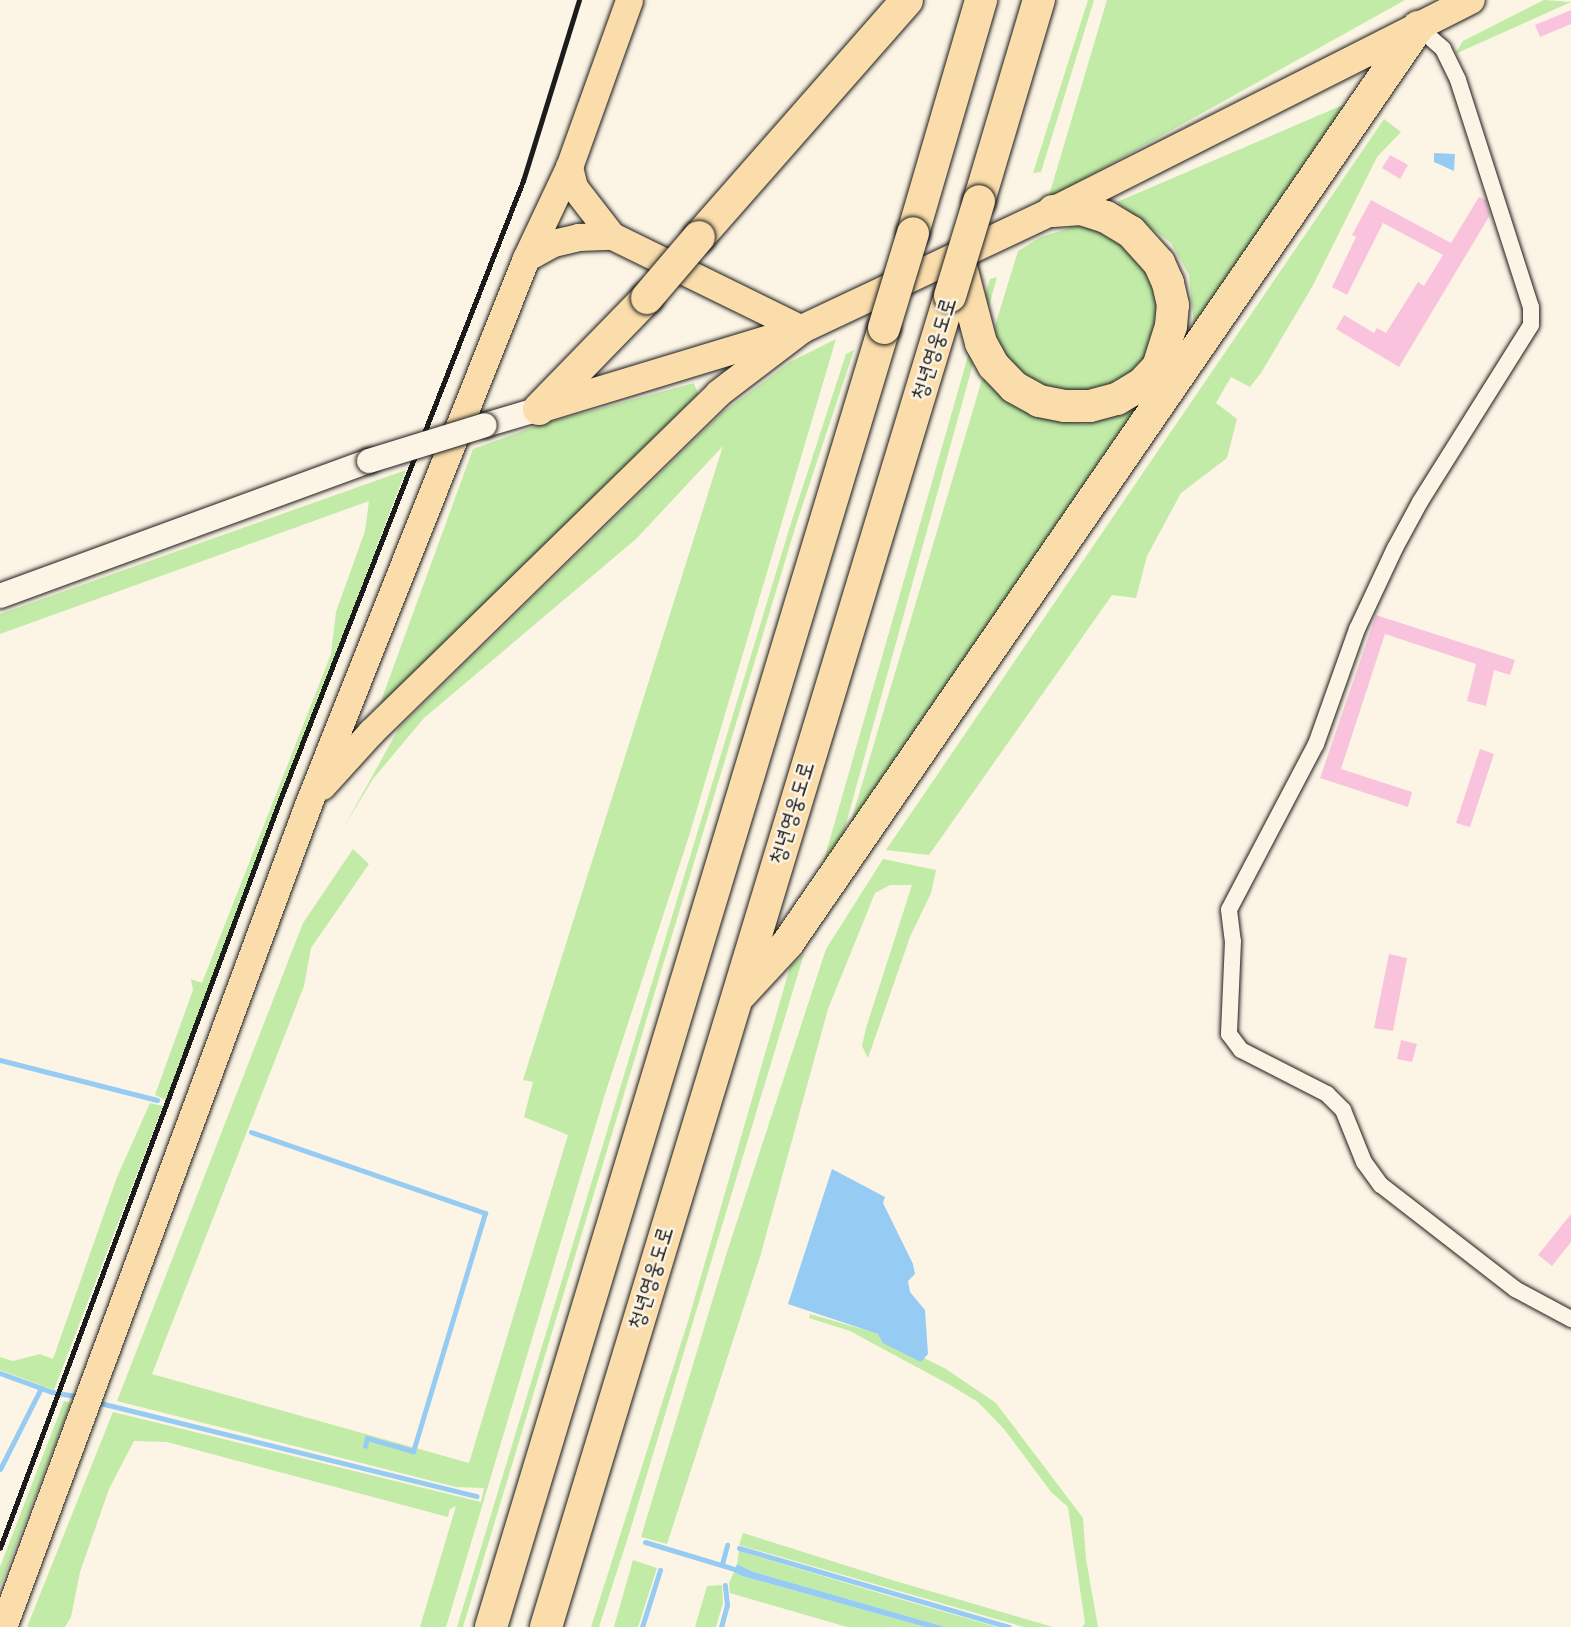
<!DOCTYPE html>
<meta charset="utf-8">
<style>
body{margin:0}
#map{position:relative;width:1571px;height:1627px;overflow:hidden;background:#fcf5e5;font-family:"Architects Daughter","Poor Story",sans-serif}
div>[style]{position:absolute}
.green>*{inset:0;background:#c1eba7}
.water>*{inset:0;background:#96ccf4}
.stream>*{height:5px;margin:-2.5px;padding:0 2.5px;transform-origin:2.5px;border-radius:2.5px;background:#96ccf4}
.building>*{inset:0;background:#f9c3de}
.roads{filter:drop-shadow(0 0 2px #1c1c1c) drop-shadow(0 0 2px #1c1c1c)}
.minor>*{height:16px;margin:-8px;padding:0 8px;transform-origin:8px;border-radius:8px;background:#fcf5e5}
.secondary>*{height:24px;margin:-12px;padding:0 12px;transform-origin:12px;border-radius:12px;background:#fcf5e5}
.primary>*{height:27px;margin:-13.5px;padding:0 13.5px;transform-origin:13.5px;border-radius:13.5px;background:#faddab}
.trunk>*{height:28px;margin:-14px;padding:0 14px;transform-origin:14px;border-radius:14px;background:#faddab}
.motorway>*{height:32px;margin:-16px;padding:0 16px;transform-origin:16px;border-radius:16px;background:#faddab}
.rail>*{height:4.5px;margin:-2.25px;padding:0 2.25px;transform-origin:2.25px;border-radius:2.25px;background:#1c1c1c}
.bridges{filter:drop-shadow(0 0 2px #1c1c1c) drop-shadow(0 0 2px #1c1c1c)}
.secondary-bridge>*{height:24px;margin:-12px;padding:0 12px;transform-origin:12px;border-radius:12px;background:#fcf5e5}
.motorway-bridge>*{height:32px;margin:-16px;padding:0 16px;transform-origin:16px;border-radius:16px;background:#faddab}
span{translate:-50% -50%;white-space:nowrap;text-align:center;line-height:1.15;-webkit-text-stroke:4.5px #fcf5e5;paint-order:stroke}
.street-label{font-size:22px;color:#1c1c1c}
</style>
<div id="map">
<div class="green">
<i style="clip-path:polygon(1088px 0,1094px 0,1041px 172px,1033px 173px)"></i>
<i style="clip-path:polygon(1107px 0,1405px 0,1048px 199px)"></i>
<i style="clip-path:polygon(1544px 0,1571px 2px,1455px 54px,1463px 41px)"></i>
<i style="clip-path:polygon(1352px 101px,1194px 325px,1189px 275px,1171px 243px,1117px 202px)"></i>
<i style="clip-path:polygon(1384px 119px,1401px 132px,1377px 157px,1312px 287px,1261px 373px,1250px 387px,1231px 377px,1216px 403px,1237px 419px,1227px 458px,1181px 493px,1147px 556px,1136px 598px,1112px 595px,929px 855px,886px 850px)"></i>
<i style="clip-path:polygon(1076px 226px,1113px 231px,1166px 289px,1151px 368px,1087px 399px,1031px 382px,1006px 357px,994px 329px,1018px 251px,1041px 237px)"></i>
<i style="clip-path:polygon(997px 277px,828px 889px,814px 895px,990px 279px)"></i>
<i style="clip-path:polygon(836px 339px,689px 836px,605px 1094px,446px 1627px,420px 1627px,456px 1506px,450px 1509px,448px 1517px,167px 1442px,134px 1441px,109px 1489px,80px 1572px,71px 1617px,65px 1627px,27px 1627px,113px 1412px,481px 1502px,484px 1488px,456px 1487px,117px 1401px,303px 923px,353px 849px,369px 864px,311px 948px,304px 986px,152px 1374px,469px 1463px,568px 1135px,524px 1117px,533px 1082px,523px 1080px,723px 446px,636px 539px,424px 718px,373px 779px,345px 825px,399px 728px,723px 412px,790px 362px)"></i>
<i style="clip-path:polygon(854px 350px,796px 525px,463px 1627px,457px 1627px,791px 523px,846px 354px)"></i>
<i style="clip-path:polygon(986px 366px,1060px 421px,1084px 424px,1106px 419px,1144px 402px,841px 855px)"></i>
<i style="clip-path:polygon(694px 383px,698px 394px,377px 712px,473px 449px,539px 425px)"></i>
<i style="clip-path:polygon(406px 470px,207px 993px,166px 1100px,155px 1095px,193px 990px,191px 979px,202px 983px,331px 654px,336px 612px,365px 531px,369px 501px,0 634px,0 614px)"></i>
<i style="clip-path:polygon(883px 859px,936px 870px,931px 893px,910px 937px,868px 1058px,862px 1046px,866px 1028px,912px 885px,890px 885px,875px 893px,828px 1009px,760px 1257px,667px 1544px,641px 1537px,727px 1252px,826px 949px)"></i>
<i style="clip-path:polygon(804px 954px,629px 1534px,599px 1627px,591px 1627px,689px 1318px,790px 967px)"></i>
<i style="clip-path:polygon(150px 1103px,163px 1106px,54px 1390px,0 1370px,0 1357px,13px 1361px,40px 1354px,53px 1359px,117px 1177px)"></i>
<i style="clip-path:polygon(810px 1314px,879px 1334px,921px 1362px,924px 1358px,946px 1369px,996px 1403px,1083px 1518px,1086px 1559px,1098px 1627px,1082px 1627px,1085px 1623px,1068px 1507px,1051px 1492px,1004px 1429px,978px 1402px,950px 1385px,850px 1331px,809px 1318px)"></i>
<i style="clip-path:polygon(64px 1401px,71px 1403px,0 1587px,0 1567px)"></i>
<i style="clip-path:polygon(743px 1533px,892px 1580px,1053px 1627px,1024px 1627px,739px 1545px)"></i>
<i style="clip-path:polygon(739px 1551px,896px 1598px,997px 1627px,945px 1627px,751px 1571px,737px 1564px)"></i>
<i style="clip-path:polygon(633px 1560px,657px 1568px,638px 1627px,614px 1627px)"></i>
<i style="clip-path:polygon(734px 1572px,742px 1576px,925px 1627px,847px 1627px,730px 1593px,729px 1583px)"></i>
<i style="clip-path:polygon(722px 1585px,723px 1603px,716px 1627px,695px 1627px,707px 1586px)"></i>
</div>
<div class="water">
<i style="clip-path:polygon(1434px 153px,1455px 154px,1454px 171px,1434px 162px)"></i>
<i style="clip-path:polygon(832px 1169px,885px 1197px,883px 1203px,913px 1264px,915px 1274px,908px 1281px,910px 1292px,925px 1310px,928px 1354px,921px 1362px,883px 1343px,878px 1334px,788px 1304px)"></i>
<i style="clip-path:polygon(737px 1564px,751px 1571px,945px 1627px,925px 1627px,742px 1576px,734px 1572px)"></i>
</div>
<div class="stream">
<i style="left:0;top:1060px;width:162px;rotate:14.3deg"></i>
<i style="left:251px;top:1132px;width:248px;rotate:19.1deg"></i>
<i style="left:485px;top:1213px;width:249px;rotate:106.8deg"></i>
<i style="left:413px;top:1451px;width:48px;rotate:-164.2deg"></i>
<i style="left:367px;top:1438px;width:8px;rotate:104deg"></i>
<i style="left:0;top:1373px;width:55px;rotate:20.1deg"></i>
<i style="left:52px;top:1392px;width:29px;rotate:10deg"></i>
<i style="left:96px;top:1402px;width:392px;rotate:13.9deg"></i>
<i style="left:0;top:1469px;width:91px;rotate:-63.2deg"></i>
<i style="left:645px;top:1542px;width:100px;rotate:16.8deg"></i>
<i style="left:739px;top:1548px;width:281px;rotate:16.3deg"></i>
<i style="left:722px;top:1564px;width:20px;rotate:-75deg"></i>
<i style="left:642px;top:1627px;width:60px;rotate:-72.5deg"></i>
<i style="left:721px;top:1627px;width:23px;rotate:-75deg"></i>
<i style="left:727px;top:1605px;width:20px;rotate:-96deg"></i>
</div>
<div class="building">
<i style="clip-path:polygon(1571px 10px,1571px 24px,1540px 37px,1535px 25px)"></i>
<i style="clip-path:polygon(1390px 155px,1408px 165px,1400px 179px,1382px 168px)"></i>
<i style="clip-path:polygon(1479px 197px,1486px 200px,1490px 215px,1399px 367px,1336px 329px,1344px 315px,1374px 333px,1377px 328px,1386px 333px,1418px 282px,1424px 286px,1443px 255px,1383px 223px,1347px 295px,1332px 287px,1356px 237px,1352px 235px,1371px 200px,1451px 243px)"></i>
<i style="clip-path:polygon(1376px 615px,1515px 660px,1510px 675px,1494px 670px,1486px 706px,1467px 701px,1476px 664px,1385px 634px,1341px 769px,1412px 792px,1408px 807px,1320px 778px)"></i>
<i style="clip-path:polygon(1480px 749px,1494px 754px,1470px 827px,1456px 823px)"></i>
<i style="clip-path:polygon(1389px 954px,1407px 958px,1393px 1031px,1374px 1028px)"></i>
<i style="clip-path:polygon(1401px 1040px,1417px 1044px,1412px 1062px,1397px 1059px)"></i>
<i style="clip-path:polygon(1571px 1214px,1571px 1242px,1552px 1266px,1538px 1255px)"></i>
</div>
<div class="roads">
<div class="minor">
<i style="left:1418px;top:27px;width:33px;rotate:41deg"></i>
<i style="left:1443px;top:49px;width:34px;rotate:64deg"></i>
<i style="left:1458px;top:80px;width:238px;rotate:72.2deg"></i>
<i style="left:1531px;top:307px;width:18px;rotate:90deg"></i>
<i style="left:1531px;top:325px;width:209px;rotate:122.1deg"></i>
<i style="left:1420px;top:502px;width:52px;rotate:118.5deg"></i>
<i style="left:1395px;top:548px;width:89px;rotate:115.1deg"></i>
<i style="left:1357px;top:629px;width:122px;rotate:109.6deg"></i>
<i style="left:1316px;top:744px;width:187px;rotate:117.7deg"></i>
<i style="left:1229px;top:910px;width:31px;rotate:83deg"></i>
<i style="left:1233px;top:941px;width:93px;rotate:92.5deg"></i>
<i style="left:1229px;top:1034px;width:20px;rotate:53deg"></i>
<i style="left:1241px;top:1050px;width:97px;rotate:27.1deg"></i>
<i style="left:1327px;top:1094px;width:23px;rotate:45deg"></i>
<i style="left:1343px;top:1110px;width:56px;rotate:68deg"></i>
<i style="left:1364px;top:1162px;width:29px;rotate:54deg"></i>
<i style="left:1381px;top:1185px;width:170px;rotate:37.8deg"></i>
<i style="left:1515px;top:1289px;width:64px;rotate:28.2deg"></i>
</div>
<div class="secondary">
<i style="left:485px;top:425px;width:56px;rotate:-16.5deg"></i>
<i style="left:0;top:596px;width:393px;rotate:-20.1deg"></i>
</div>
<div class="primary">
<i style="left:526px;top:258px;width:31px;rotate:-29deg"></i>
<i style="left:553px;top:243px;width:26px;rotate:-13deg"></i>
<i style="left:578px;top:237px;width:34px;rotate:-2deg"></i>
<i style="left:322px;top:786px;width:73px;rotate:-47.8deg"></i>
<i style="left:371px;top:732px;width:485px;rotate:-44.3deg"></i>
<i style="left:718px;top:393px;width:106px;rotate:-37.3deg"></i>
<i style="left:802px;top:329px;width:212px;rotate:-153.9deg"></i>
<i style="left:612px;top:236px;width:62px;rotate:-127.8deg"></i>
<i style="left:574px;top:187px;width:21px;rotate:-104deg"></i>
<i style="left:3px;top:1627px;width:880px;rotate:-69.65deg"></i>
<i style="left:309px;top:802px;width:586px;rotate:-68.25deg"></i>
<i style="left:526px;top:258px;width:101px;rotate:-64.7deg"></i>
<i style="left:569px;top:167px;width:177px;rotate:-70.2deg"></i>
</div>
<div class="trunk">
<i style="left:539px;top:409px;width:275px;rotate:-16.9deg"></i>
<i style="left:802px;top:329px;width:277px;rotate:-25.2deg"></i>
<i style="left:1053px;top:211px;width:468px;rotate:-26.8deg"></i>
</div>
<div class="motorway">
<i style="left:979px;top:201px;width:210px;rotate:-73.4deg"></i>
<i style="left:913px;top:233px;width:243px;rotate:-73.7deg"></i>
<i style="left:699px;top:237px;width:315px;rotate:-48.7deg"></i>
<i style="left:960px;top:263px;width:83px;rotate:75.3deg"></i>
<i style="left:981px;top:343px;width:26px;rotate:61deg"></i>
<i style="left:994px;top:366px;width:29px;rotate:46deg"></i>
<i style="left:1014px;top:387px;width:29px;rotate:29deg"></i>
<i style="left:1039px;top:401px;width:26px;rotate:11deg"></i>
<i style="left:1065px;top:406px;width:25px"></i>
<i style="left:1090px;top:406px;width:28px;rotate:-15deg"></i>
<i style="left:1117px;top:399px;width:29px;rotate:-31deg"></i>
<i style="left:1142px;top:384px;width:23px;rotate:-47deg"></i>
<i style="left:1158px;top:367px;width:43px;rotate:-72.4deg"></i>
<i style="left:1171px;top:326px;width:21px;rotate:-85deg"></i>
<i style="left:1173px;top:305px;width:23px;rotate:-103deg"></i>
<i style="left:1168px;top:283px;width:22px;rotate:-114deg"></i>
<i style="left:1159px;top:263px;width:42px;rotate:-132.1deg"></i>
<i style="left:1131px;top:232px;width:29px;rotate:-149deg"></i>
<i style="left:1106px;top:217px;width:26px;rotate:-162deg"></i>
<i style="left:1081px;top:209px;width:28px;rotate:176deg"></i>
<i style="left:539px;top:409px;width:155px;rotate:-45.8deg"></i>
<i style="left:741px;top:994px;width:69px;rotate:-47.3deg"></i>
<i style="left:788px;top:943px;width:1112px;rotate:-55.48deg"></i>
<i style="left:491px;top:1627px;width:1357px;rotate:-73.17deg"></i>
<i style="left:546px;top:1627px;width:1391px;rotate:-73.12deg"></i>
</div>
</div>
<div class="rail">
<i style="left:0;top:1548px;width:799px;rotate:-69.48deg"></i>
<i style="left:280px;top:800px;width:665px;rotate:-68.57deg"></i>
<i style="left:523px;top:181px;width:189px;rotate:-72.8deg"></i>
</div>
<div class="bridges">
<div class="secondary-bridge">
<i style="left:369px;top:461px;width:121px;rotate:-17.2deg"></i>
</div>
<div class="motorway-bridge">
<i style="left:950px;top:296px;width:99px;rotate:-73deg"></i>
<i style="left:647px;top:298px;width:80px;rotate:-49.6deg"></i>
<i style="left:884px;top:328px;width:99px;rotate:-73deg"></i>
</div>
</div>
<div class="street-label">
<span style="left:934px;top:349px;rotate:-73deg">청년영웅도로</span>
<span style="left:792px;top:813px;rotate:-73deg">청년영웅도로</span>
<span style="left:651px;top:1278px;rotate:-73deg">청년영웅도로</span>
</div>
</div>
